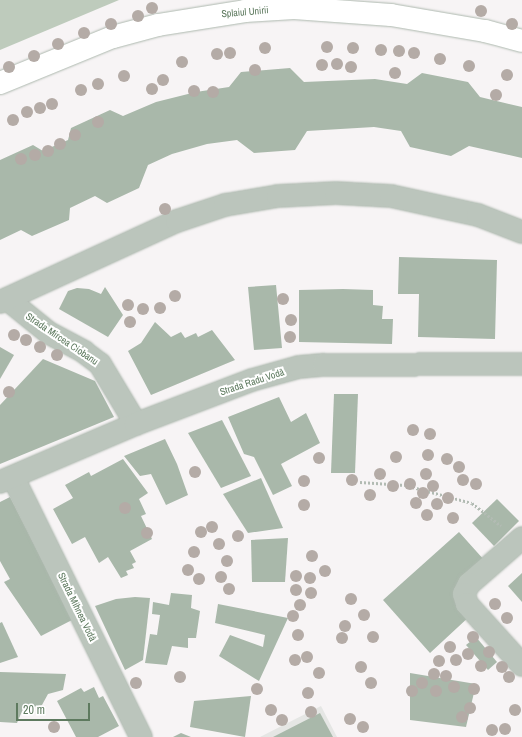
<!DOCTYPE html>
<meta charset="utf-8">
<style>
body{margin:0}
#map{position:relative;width:522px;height:737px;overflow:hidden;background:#f7f4f5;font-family:"Archivo Narrow",sans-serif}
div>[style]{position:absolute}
.built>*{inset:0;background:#e5e6e4}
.water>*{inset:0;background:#becbbc}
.building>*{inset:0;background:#a9b8aa}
.path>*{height:2.5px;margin-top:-1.25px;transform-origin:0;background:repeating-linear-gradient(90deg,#b2bbb3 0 2px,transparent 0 4px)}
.roads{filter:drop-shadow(0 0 1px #adb8ae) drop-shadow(0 0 1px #adb8ae)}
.minor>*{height:22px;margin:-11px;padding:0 11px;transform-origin:11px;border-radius:11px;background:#bbc5bc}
.major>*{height:22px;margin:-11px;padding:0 11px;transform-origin:11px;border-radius:11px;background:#fff}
.trees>*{width:12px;height:12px;margin:-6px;border-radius:50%;background:#b4aba6}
span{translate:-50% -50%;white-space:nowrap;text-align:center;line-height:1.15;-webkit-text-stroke:4px #fff;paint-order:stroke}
.street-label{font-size:10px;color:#5e7a5f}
.scale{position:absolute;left:16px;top:703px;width:74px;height:18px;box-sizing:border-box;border:2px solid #5e7a5f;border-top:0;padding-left:5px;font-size:12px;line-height:14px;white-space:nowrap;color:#5e7a5f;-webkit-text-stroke:3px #fff;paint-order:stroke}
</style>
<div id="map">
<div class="built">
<i style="clip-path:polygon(321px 706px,337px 737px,260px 737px)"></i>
</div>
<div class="water">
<i style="clip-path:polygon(0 0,119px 0,0 50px)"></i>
</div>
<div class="building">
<i style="clip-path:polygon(290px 68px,304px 82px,375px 79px,407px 84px,422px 73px,468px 82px,480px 97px,522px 107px,522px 158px,469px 146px,451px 156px,410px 147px,401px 131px,374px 127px,307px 131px,295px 150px,254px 153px,237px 140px,207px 144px,172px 154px,148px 165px,139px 188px,107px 203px,95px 196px,70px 208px,69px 220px,32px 236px,21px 230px,0 240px,0 160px,33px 145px,43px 151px,54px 146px,68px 140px,71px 128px,110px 110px,123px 116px,156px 102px,196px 92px,229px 87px,241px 72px)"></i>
<i style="clip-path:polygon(399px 257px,497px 260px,495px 339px,418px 337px,419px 294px,398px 294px)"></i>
<i style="clip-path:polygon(276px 285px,282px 348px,254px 350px,248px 287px)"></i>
<i style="clip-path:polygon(105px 287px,123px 315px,108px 337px,59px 309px,68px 291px,77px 288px,89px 289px,101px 294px)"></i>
<i style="clip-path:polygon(343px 289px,373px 290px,373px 305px,383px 306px,382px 319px,393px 319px,392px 344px,299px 342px,299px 290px)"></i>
<i style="clip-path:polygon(155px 322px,171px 337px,181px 332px,185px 338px,196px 333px,198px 337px,212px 330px,235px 360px,151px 395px,128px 351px,141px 343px)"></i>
<i style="clip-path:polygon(0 347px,14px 355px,0 379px)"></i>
<i style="clip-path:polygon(43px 359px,95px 381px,114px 417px,0 464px,0 405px)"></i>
<i style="clip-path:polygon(334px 394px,358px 394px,355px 473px,331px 473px)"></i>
<i style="clip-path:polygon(279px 397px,291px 422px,306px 413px,320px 443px,281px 464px,292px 486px,273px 495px,254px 457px,244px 454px,228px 417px)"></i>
<i style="clip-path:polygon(222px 420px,251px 476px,221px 488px,188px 433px)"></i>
<i style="clip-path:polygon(165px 439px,177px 464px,188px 495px,166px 505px,151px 474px,140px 476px,124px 456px)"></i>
<i style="clip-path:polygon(123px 459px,148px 493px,139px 499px,146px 514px,141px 516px,152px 539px,130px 551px,136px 562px,132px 564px,134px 568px,126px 571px,128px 575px,121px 578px,108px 557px,99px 563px,85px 537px,72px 544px,53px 509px,73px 498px,65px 485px,89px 472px,91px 476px)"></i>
<i style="clip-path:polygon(261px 478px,283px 528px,248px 533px,223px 494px)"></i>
<i style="clip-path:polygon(10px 497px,72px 620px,41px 636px,4px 582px,10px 579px,0 561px,0 502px)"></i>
<i style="clip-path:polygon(497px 499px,519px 521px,494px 546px,472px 523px)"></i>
<i style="clip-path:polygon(459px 532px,485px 561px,462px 583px,471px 615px,430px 653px,383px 600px)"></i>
<i style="clip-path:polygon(288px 538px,285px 582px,252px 582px,251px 540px)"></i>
<i style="clip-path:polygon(522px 573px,522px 602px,508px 586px)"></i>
<i style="clip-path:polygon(171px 593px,192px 595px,191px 608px,200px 611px,196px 638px,188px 638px,188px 648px,172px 646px,167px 665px,145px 663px,150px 634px,157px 635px,160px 615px,152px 614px,153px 602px,169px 605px)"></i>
<i style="clip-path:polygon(135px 597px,150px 598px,143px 660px,125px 670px,95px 606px,116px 599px)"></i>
<i style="clip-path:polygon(218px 604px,288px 618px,259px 681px,219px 656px,230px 635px,263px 647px,265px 635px,215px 623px)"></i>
<i style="clip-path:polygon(2px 622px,18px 657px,0 663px,0 623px)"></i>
<i style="clip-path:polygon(476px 637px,497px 662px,488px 670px,466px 645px)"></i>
<i style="clip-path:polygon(0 672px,66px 674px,63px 690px,48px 694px,42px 705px,23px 709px,17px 723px,0 722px)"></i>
<i style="clip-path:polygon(410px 673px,476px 684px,466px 727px,410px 720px)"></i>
<i style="clip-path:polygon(94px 687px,99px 698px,103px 696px,119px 726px,98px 737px,76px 737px,57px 701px,81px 688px,84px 692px)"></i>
<i style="clip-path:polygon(251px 696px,245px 737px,190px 727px,194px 701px)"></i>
<i style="clip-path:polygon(320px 713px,333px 737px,273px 737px)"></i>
<i style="clip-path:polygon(181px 733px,191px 737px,173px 737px)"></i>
</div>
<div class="path">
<i style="left:360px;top:482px;width:45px;rotate:3.8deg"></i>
<i style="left:405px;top:485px;width:69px;rotate:15deg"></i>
<i style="left:472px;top:503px;width:37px;rotate:38deg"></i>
</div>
<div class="roads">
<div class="minor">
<i style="left:7px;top:299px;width:54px;rotate:39deg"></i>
<i style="left:49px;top:333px;width:40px;rotate:28deg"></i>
<i style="left:84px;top:352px;width:20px;rotate:37deg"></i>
<i style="left:100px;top:364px;width:70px;rotate:59deg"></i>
<i style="left:0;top:302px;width:195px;rotate:-24.6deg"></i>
<i style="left:177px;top:221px;width:51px;rotate:-18.4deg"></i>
<i style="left:225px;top:205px;width:54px;rotate:-9.6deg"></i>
<i style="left:278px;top:196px;width:58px;rotate:-3deg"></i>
<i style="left:336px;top:193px;width:55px;rotate:3.1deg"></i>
<i style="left:391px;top:196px;width:89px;rotate:12.3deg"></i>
<i style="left:478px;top:215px;width:47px;rotate:21.1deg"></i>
<i style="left:13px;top:477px;width:290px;rotate:63.8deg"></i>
<i style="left:0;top:482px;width:148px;rotate:-23.1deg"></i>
<i style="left:136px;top:424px;width:124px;rotate:-20.8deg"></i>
<i style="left:252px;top:380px;width:49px;rotate:-15.5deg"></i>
<i style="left:299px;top:367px;width:25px;rotate:-5deg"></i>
<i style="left:324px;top:365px;width:198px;rotate:-0.3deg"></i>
<i style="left:522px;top:538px;width:70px;rotate:139deg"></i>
<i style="left:469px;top:584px;width:11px;rotate:117deg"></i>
<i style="left:464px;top:594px;width:10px;rotate:73deg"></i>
<i style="left:467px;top:604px;width:82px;rotate:48deg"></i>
</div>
<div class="major">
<i style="left:0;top:83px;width:122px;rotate:-22.2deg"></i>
<i style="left:113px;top:37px;width:47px;rotate:-14.9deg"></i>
<i style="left:158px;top:25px;width:88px;rotate:-9.1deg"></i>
<i style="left:245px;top:11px;width:49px;rotate:-3.5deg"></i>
<i style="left:294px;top:8px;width:97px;rotate:4.1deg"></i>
<i style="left:391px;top:15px;width:95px;rotate:9.7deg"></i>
<i style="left:485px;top:31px;width:38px;rotate:15deg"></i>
</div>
</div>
<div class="trees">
<i style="left:152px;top:8px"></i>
<i style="left:481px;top:11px"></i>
<i style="left:138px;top:16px"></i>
<i style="left:111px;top:24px"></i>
<i style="left:512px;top:24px"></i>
<i style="left:84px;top:33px"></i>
<i style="left:58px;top:44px"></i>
<i style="left:327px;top:47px"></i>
<i style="left:265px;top:48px"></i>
<i style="left:353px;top:48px"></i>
<i style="left:381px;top:50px"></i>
<i style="left:399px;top:51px"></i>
<i style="left:230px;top:53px"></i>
<i style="left:414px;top:53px"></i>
<i style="left:217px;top:54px"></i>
<i style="left:34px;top:56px"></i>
<i style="left:440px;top:59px"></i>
<i style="left:182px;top:62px"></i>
<i style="left:337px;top:64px"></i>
<i style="left:322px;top:65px"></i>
<i style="left:469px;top:66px"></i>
<i style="left:9px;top:67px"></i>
<i style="left:351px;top:67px"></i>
<i style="left:255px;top:70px"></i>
<i style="left:395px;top:73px"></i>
<i style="left:507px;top:75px"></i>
<i style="left:124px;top:76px"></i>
<i style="left:163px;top:80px"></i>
<i style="left:98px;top:84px"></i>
<i style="left:152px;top:89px"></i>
<i style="left:81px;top:90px"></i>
<i style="left:194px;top:91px"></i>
<i style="left:213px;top:92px"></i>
<i style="left:496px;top:95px"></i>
<i style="left:52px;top:104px"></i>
<i style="left:40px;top:108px"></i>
<i style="left:27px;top:112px"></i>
<i style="left:13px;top:120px"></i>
<i style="left:98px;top:122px"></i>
<i style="left:75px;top:135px"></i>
<i style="left:60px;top:144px"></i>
<i style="left:48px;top:151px"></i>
<i style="left:35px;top:155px"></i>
<i style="left:21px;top:159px"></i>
<i style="left:165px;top:209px"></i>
<i style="left:175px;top:296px"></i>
<i style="left:283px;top:299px"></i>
<i style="left:128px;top:305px"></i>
<i style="left:160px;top:308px"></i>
<i style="left:143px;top:309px"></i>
<i style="left:291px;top:320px"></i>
<i style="left:130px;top:322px"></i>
<i style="left:14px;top:335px"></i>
<i style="left:290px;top:337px"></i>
<i style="left:26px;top:340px"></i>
<i style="left:40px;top:347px"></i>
<i style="left:57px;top:355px"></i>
<i style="left:9px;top:392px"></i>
<i style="left:413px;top:430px"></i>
<i style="left:430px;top:434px"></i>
<i style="left:428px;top:455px"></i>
<i style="left:396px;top:457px"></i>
<i style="left:319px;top:458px"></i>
<i style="left:447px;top:459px"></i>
<i style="left:459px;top:467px"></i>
<i style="left:195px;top:472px"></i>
<i style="left:380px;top:474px"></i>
<i style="left:426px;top:474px"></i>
<i style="left:352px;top:480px"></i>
<i style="left:463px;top:480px"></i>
<i style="left:304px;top:481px"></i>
<i style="left:410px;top:484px"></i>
<i style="left:476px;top:484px"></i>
<i style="left:393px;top:486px"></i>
<i style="left:433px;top:486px"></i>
<i style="left:423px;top:493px"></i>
<i style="left:370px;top:495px"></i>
<i style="left:448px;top:498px"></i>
<i style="left:416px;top:503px"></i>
<i style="left:437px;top:504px"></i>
<i style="left:304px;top:505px"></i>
<i style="left:125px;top:508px"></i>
<i style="left:427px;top:515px"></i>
<i style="left:453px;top:518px"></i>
<i style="left:212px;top:527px"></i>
<i style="left:201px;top:532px"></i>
<i style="left:147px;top:533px"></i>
<i style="left:238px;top:536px"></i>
<i style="left:219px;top:544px"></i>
<i style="left:194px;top:552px"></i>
<i style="left:312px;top:556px"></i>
<i style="left:227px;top:561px"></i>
<i style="left:188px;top:570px"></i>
<i style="left:325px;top:571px"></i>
<i style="left:296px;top:576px"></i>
<i style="left:221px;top:577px"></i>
<i style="left:310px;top:578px"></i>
<i style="left:199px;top:579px"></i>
<i style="left:229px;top:589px"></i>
<i style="left:296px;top:590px"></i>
<i style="left:311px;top:593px"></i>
<i style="left:351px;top:599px"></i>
<i style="left:495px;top:604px"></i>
<i style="left:300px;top:605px"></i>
<i style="left:364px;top:615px"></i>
<i style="left:293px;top:616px"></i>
<i style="left:507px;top:618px"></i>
<i style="left:345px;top:626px"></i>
<i style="left:298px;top:635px"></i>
<i style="left:373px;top:637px"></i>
<i style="left:473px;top:637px"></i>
<i style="left:342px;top:638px"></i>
<i style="left:450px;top:647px"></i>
<i style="left:489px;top:652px"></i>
<i style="left:468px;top:654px"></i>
<i style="left:307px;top:657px"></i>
<i style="left:295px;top:660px"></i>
<i style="left:456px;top:660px"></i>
<i style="left:439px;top:661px"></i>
<i style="left:481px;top:666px"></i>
<i style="left:361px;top:667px"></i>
<i style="left:502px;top:667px"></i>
<i style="left:319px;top:673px"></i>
<i style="left:434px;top:674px"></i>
<i style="left:446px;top:676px"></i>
<i style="left:180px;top:677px"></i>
<i style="left:509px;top:677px"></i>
<i style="left:136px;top:683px"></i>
<i style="left:371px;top:683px"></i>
<i style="left:422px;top:683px"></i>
<i style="left:454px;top:687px"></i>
<i style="left:257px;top:689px"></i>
<i style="left:474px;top:689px"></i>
<i style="left:412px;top:691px"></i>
<i style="left:436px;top:691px"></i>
<i style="left:308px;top:693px"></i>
<i style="left:470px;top:708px"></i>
<i style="left:271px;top:710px"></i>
<i style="left:515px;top:710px"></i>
<i style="left:311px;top:712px"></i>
<i style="left:462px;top:717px"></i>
<i style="left:350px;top:719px"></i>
<i style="left:282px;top:720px"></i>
<i style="left:54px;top:727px"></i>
<i style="left:363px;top:727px"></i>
<i style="left:505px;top:729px"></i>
<i style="left:492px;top:730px"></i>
</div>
<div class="street-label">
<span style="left:245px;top:12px;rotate:-5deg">Splaiul Unirii</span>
<span style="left:62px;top:339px;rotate:34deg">Strada Mircea Ciobanu</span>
<span style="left:252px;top:382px;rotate:-18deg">Strada Radu Vodă</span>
<span style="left:77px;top:607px;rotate:64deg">Strada Mihnea Vodă</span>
</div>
<div class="scale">20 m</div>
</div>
